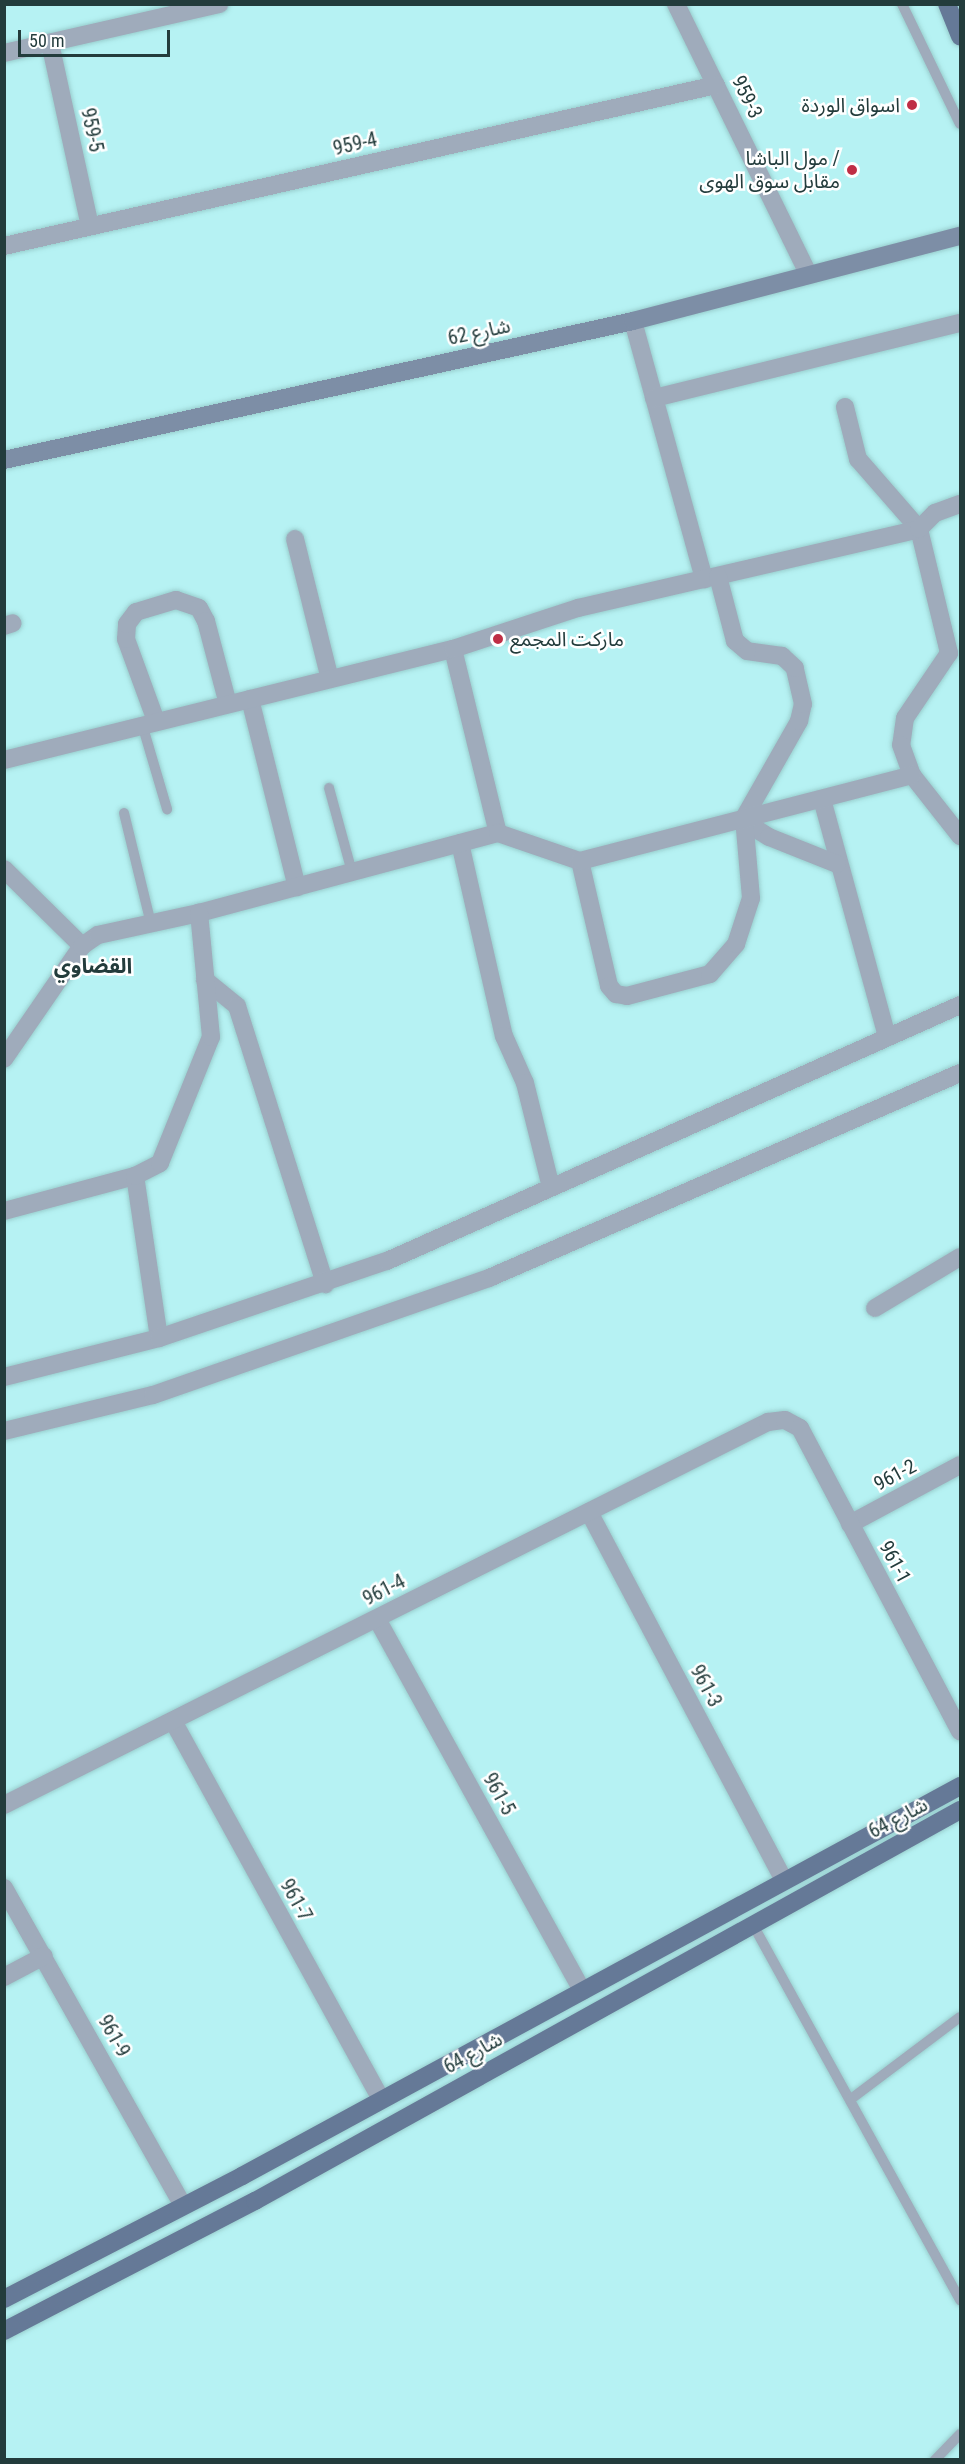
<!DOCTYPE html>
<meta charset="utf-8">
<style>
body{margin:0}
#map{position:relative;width:965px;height:2464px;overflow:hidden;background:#b6f2f3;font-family:"Roboto Condensed","Noto Sans Arabic",sans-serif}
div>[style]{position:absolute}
.roads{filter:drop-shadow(0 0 2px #99cece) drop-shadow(0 0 2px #99cece)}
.lane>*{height:10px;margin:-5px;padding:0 5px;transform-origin:5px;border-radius:5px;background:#9fabbb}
.street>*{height:18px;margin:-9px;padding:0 9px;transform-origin:9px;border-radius:9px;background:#9fabbb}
.secondary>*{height:18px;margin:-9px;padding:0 9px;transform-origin:9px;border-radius:9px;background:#7d8ea6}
.primary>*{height:18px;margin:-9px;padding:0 9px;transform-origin:9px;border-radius:9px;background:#657997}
.dots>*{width:16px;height:16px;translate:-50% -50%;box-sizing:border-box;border:3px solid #fff;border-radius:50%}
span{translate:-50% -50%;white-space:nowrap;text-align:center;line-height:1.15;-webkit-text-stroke:5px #fff;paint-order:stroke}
.street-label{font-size:20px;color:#233c3c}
.poi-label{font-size:20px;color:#233c3c}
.right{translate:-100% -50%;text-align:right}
.left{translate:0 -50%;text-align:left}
.neighbourhood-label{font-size:21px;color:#233c3c;font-weight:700}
.frame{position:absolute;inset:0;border:6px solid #233c3c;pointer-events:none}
.scale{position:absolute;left:18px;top:30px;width:152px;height:27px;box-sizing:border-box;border:3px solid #233c3c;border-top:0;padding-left:8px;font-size:18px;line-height:21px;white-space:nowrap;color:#233c3c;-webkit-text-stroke:4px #fff;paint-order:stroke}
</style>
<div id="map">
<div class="roads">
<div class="lane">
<i style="left:902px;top:4px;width:133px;rotate:64.2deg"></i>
<i style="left:142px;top:724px;width:89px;rotate:73.6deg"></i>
<i style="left:329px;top:788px;width:87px;rotate:74.7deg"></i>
<i style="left:124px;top:813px;width:114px;rotate:76.3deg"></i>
<i style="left:752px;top:1923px;width:431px;rotate:61.1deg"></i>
<i style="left:851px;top:2099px;width:136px;rotate:-37deg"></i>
<i style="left:935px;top:2460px;width:36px;rotate:-46deg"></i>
</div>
<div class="street">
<i style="left:676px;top:4px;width:301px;rotate:63.9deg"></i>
<i style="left:50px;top:43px;width:187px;rotate:77.7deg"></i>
<i style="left:4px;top:53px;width:221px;rotate:-12.8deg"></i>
<i style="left:4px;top:246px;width:730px;rotate:-12.74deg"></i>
<i style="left:633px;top:321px;width:268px;rotate:74.6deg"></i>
<i style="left:654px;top:398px;width:315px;rotate:-13.8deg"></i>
<i style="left:845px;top:407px;width:54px;rotate:76deg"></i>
<i style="left:858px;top:459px;width:93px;rotate:48.9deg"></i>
<i style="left:919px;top:529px;width:128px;rotate:76.4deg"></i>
<i style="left:949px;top:653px;width:78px;rotate:124.1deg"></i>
<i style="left:905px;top:718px;width:27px;rotate:98deg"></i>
<i style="left:901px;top:745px;width:32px;rotate:70deg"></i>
<i style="left:912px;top:775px;width:78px;rotate:51.8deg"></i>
<i style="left:295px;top:539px;width:144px;rotate:76deg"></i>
<i style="left:4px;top:626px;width:9px;rotate:-18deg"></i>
<i style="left:453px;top:649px;width:189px;rotate:76.3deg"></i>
<i style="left:250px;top:699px;width:194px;rotate:76deg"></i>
<i style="left:156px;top:721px;width:87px;rotate:-110.1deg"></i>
<i style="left:126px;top:639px;width:15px;rotate:-86deg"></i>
<i style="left:127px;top:624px;width:15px;rotate:-53deg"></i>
<i style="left:136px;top:612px;width:42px;rotate:-16.7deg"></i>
<i style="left:176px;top:600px;width:24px;rotate:19deg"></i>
<i style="left:199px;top:608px;width:15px;rotate:62deg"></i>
<i style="left:206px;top:621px;width:86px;rotate:75.2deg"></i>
<i style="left:4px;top:760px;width:463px;rotate:-13.9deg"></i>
<i style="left:453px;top:649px;width:132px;rotate:-18.2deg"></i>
<i style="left:578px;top:608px;width:350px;rotate:-13deg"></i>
<i style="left:919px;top:529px;width:23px;rotate:-45deg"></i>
<i style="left:935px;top:513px;width:27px;rotate:-20deg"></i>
<i style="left:822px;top:799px;width:247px;rotate:74.7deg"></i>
<i style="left:745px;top:822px;width:28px;rotate:32deg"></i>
<i style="left:769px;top:837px;width:73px;rotate:21.7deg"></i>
<i style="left:460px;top:843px;width:198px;rotate:77.2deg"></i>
<i style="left:504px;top:1036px;width:51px;rotate:65.9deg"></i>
<i style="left:525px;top:1083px;width:107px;rotate:76deg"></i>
<i style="left:580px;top:861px;width:128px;rotate:76.9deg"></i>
<i style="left:609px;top:986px;width:11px;rotate:49deg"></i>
<i style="left:616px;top:994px;width:11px;rotate:10deg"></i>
<i style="left:627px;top:996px;width:86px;rotate:-14.8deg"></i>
<i style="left:710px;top:974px;width:40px;rotate:-49deg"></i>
<i style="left:736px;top:944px;width:48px;rotate:-71.9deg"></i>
<i style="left:751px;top:898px;width:80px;rotate:-95deg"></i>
<i style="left:744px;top:818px;width:112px;rotate:-60.4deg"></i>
<i style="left:799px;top:721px;width:17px;rotate:-77deg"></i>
<i style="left:803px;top:704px;width:37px;rotate:-103deg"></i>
<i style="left:795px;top:668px;width:18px;rotate:-137deg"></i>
<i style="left:782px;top:656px;width:35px;rotate:-172deg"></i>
<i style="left:747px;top:651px;width:16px;rotate:-140deg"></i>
<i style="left:735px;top:641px;width:67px;rotate:-104.7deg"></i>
<i style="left:4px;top:869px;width:110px;rotate:44.6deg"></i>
<i style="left:205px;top:980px;width:41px;rotate:39.1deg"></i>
<i style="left:237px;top:1006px;width:292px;rotate:72.4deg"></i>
<i style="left:4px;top:1059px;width:137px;rotate:-55.4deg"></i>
<i style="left:82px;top:946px;width:19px;rotate:-35deg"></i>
<i style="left:98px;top:935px;width:103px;rotate:-12.3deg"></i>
<i style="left:199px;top:913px;width:310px;rotate:-15deg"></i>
<i style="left:498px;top:833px;width:87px;rotate:18.9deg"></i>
<i style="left:580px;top:861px;width:343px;rotate:-14.5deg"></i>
<i style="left:4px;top:1211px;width:136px;rotate:-15deg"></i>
<i style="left:875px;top:1308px;width:99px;rotate:-31deg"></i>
<i style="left:159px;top:1338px;width:164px;rotate:-98.4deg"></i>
<i style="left:135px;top:1176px;width:28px;rotate:-27deg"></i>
<i style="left:160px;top:1163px;width:136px;rotate:-68deg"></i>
<i style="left:211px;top:1037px;width:125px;rotate:-95.5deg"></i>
<i style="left:4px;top:1377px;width:160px;rotate:-14.1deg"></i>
<i style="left:159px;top:1338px;width:241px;rotate:-18.7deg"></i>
<i style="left:387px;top:1261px;width:628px;rotate:-24.07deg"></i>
<i style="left:4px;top:1431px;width:153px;rotate:-13.6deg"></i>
<i style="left:153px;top:1395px;width:356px;rotate:-19.2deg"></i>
<i style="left:489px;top:1278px;width:514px;rotate:-23.52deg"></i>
<i style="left:589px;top:1512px;width:417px;rotate:62.1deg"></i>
<i style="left:850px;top:1524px;width:125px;rotate:-28.2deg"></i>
<i style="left:377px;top:1619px;width:425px;rotate:61.1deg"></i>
<i style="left:173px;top:1721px;width:432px;rotate:61.2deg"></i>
<i style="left:4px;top:1805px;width:855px;rotate:-26.63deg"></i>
<i style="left:768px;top:1422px;width:17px;rotate:-7deg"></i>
<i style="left:785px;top:1420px;width:17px;rotate:28deg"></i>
<i style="left:800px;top:1428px;width:343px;rotate:62.2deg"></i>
<i style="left:4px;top:1888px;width:365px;rotate:60.6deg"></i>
<i style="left:4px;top:1977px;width:45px;rotate:-27.7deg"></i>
</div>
<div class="secondary">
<i style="left:4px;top:460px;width:644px;rotate:-12.46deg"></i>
<i style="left:633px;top:321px;width:338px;rotate:-14.6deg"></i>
</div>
<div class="primary">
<i style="left:947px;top:4px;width:35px;rotate:68deg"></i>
<i style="left:4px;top:2299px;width:268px;rotate:-27.3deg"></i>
<i style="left:242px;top:2176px;width:817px;rotate:-28.51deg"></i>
<i style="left:4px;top:2331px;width:283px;rotate:-27.4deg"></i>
<i style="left:255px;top:2201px;width:806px;rotate:-29.01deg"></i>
</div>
</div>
<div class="dots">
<i style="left:912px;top:105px;background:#bf2e45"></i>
<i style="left:852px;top:170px;background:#bf2e45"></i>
<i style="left:498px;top:639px;background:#bf2e45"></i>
</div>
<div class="street-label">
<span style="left:747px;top:97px;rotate:64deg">959-3</span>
<span style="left:92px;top:130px;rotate:78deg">959-5</span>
<span style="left:355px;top:144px;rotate:-13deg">959-4</span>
<span style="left:479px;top:332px;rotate:-12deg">شارع 62</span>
<span style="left:895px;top:1475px;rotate:-28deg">961-2</span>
<span style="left:895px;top:1562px;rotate:62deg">961-1</span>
<span style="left:384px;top:1590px;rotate:-27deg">961-4</span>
<span style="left:706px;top:1686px;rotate:62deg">961-3</span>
<span style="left:499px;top:1794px;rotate:61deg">961-5</span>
<span style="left:898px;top:1818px;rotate:-28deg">شارع 64</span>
<span style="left:296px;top:1900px;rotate:61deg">961-7</span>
<span style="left:114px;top:2036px;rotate:61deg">961-9</span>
<span style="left:473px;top:2053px;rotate:-29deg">شارع 64</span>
</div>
<div class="poi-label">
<span class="right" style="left:900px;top:105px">اسواق الوردة</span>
<span class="right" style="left:840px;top:170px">مول الباشا /<br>مقابل سوق الهوى</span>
<span class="left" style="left:510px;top:639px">ماركت المجمع</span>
</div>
<div class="neighbourhood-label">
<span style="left:93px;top:966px">القضاوي</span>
</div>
<div class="frame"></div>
<div class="scale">50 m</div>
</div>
